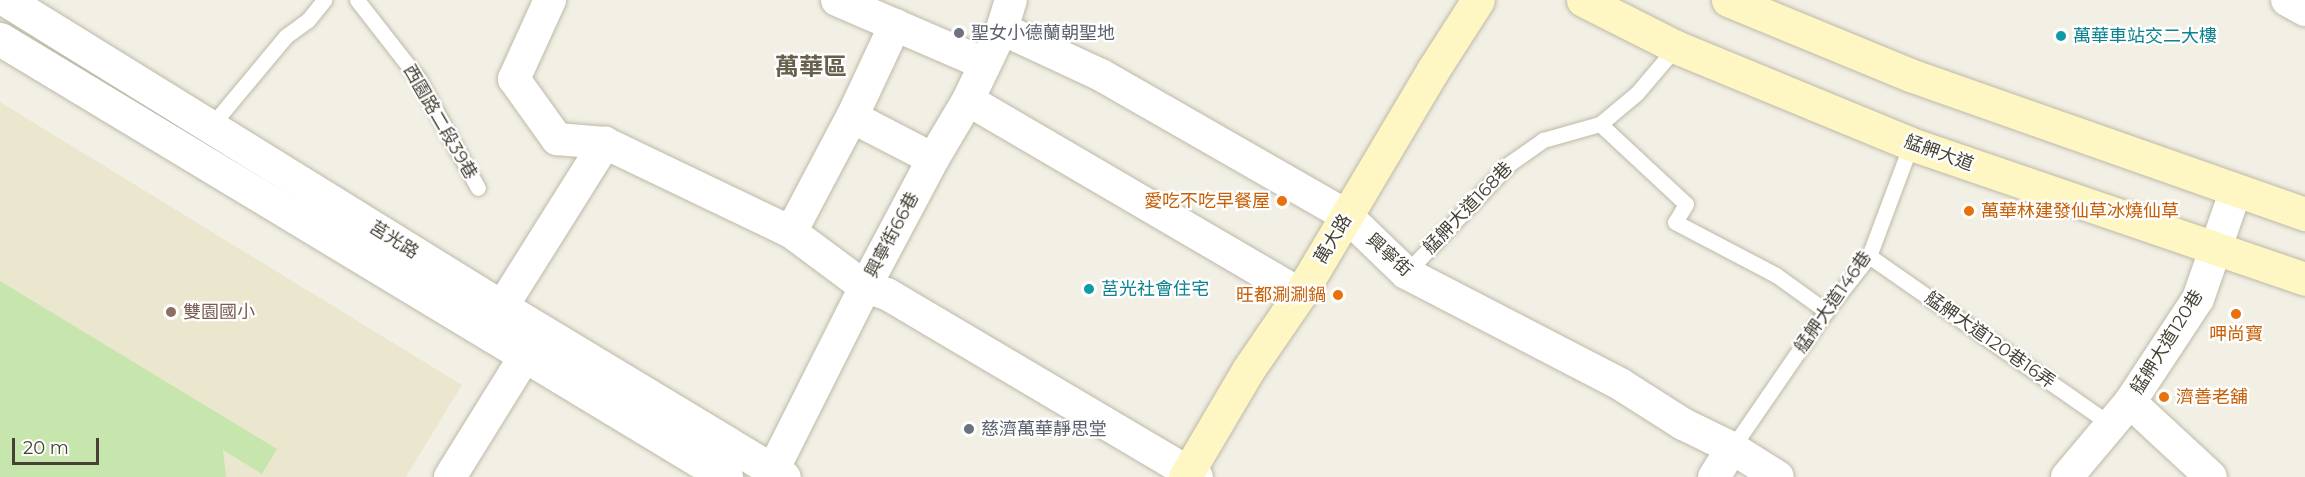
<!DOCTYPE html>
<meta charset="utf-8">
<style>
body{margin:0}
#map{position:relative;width:2305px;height:477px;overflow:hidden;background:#f2f0e5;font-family:Montserrat,"Noto Sans TC",sans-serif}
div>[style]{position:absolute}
.education>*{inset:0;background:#ebe7cf}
.green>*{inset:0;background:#c6e6ae}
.roads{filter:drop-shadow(0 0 2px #beb9a8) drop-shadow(0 0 2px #beb9a8)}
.service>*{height:15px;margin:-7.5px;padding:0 7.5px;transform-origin:7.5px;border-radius:7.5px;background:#fff}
.minor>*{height:32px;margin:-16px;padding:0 16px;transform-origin:16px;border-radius:16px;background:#fff}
.tertiary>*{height:33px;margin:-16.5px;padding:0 16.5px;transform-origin:16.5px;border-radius:16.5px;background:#fff}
.secondary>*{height:33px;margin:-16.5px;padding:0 16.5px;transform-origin:16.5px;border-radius:16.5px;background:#fef7c4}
.dots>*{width:16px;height:16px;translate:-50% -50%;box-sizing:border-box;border:3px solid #fff;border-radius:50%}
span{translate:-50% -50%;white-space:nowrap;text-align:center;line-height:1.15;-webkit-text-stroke:4.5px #fff;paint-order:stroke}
.worship-label{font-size:18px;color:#5b616d}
.left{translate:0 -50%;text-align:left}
.culture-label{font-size:18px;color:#0d838f}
.street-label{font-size:18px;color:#454135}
.food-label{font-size:18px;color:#c56008}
.right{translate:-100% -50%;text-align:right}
.education-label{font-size:18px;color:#785e54}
.district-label{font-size:24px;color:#67604c;font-weight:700}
.scale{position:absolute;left:12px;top:438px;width:87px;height:27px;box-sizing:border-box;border:3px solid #454135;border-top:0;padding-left:8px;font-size:18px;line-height:21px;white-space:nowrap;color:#454135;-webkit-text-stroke:4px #fff;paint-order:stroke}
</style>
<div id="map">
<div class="education">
<i style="clip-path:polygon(0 102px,462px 385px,406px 477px,0 477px)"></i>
</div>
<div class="green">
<i style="clip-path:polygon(0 281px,277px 449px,262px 474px,223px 450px,226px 477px,0 477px)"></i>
</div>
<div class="roads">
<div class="service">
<i style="left:357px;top:0;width:99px;rotate:52deg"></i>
<i style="left:418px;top:78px;width:125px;rotate:61.4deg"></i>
<i style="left:1600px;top:124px;width:117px;rotate:42.9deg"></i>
<i style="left:1686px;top:204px;width:21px;rotate:121deg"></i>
<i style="left:1675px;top:222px;width:114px;rotate:27.7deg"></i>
<i style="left:1776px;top:275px;width:62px;rotate:35.8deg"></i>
<i style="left:211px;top:126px;width:117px;rotate:-50.2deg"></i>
<i style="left:286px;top:36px;width:27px;rotate:-36deg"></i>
<i style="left:308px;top:20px;width:26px;rotate:-51deg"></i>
<i style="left:1869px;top:256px;width:294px;rotate:34.9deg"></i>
<i style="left:1406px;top:273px;width:150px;rotate:-46.6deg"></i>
<i style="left:1509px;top:164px;width:42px;rotate:-35.2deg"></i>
<i style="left:1543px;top:140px;width:59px;rotate:-15.7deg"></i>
<i style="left:1600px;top:124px;width:48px;rotate:-40deg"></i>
<i style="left:1637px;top:93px;width:60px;rotate:-49.7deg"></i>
<i style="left:1732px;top:448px;width:166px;rotate:-55.5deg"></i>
<i style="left:1826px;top:311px;width:70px;rotate:-52deg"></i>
<i style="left:1869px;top:256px;width:120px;rotate:-69.4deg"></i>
</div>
<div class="minor">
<i style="left:550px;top:0;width:87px;rotate:114.5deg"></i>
<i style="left:514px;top:79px;width:74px;rotate:54.4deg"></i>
<i style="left:557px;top:139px;width:48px;rotate:4.8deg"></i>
<i style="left:837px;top:0;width:161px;rotate:23.4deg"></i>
<i style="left:2287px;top:0;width:21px;rotate:29deg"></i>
<i style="left:1002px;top:29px;width:109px;rotate:24.9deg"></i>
<i style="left:1101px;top:75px;width:284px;rotate:29.8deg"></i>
<i style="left:1347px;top:216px;width:82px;rotate:44deg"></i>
<i style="left:1406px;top:273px;width:241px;rotate:27.4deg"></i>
<i style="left:1620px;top:384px;width:75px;rotate:32.4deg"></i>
<i style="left:1683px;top:424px;width:55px;rotate:26.1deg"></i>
<i style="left:1732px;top:448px;width:54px;rotate:32.2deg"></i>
<i style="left:968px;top:100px;width:385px;rotate:30.3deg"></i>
<i style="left:852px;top:117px;width:91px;rotate:27.4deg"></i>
<i style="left:791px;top:232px;width:130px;rotate:-62.1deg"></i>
<i style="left:852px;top:117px;width:102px;rotate:-64.9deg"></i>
<i style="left:502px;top:307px;width:194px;rotate:-57.9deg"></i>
<i style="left:605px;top:143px;width:206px;rotate:25.6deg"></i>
<i style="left:791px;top:232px;width:92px;rotate:36.6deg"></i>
<i style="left:865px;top:287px;width:23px;rotate:18deg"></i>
<i style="left:887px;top:294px;width:360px;rotate:30.6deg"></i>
<i style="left:2130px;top:402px;width:110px;rotate:42.8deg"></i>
<i style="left:773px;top:470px;width:205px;rotate:-63.3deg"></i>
<i style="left:865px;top:287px;width:145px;rotate:-62deg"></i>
<i style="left:933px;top:159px;width:69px;rotate:-59.3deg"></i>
<i style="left:968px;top:100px;width:79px;rotate:-64.4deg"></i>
<i style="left:1002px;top:29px;width:30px;rotate:-73deg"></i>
<i style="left:450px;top:477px;width:142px;rotate:-58.2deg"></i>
<i style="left:1714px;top:477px;width:34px;rotate:-58deg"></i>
<i style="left:2067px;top:477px;width:98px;rotate:-50deg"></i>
<i style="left:2130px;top:402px;width:123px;rotate:-56.6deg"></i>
<i style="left:2198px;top:299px;width:115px;rotate:-70.8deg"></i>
</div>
<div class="tertiary">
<i style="left:6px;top:0;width:583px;rotate:31.76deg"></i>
<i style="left:502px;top:307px;width:329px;rotate:31.1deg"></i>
<i style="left:0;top:39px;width:848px;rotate:31.1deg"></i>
</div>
<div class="secondary">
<i style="left:1583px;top:0;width:104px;rotate:26.8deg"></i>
<i style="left:1676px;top:47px;width:254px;rotate:22.4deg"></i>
<i style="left:1911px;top:144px;width:416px;rotate:18.9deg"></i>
<i style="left:1728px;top:0;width:197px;rotate:22.4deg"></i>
<i style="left:1910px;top:75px;width:419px;rotate:19.4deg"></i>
<i style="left:1185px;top:477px;width:124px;rotate:-59.5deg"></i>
<i style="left:1248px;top:370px;width:92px;rotate:-55.6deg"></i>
<i style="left:1300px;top:294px;width:261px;rotate:-59.3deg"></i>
<i style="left:1433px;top:70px;width:83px;rotate:-57.3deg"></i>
</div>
</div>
<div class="dots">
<i style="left:959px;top:33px;background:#6b7280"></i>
<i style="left:2061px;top:36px;background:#0f9aa8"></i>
<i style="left:1282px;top:201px;background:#e8710a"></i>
<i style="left:1969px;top:211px;background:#e8710a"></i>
<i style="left:1089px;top:289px;background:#0f9aa8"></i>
<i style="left:1338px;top:295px;background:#e8710a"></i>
<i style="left:171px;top:312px;background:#8d6e63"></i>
<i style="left:2236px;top:314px;background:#e8710a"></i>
<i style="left:2164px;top:397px;background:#e8710a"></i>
<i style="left:969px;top:429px;background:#6b7280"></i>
</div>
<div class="worship-label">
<span class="left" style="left:971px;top:33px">聖女小德蘭朝聖地</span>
<span class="left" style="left:981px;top:429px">慈濟萬華靜思堂</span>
</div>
<div class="culture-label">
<span class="left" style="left:2073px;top:36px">萬華車站交二大樓</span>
<span class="left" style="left:1101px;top:289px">莒光社會住宅</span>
</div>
<div class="street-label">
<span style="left:440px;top:122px;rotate:60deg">西園路二段39巷</span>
<span style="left:1939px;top:153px;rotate:20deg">艋舺大道</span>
<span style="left:1468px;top:208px;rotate:-46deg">艋舺大道168巷</span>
<span style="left:892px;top:235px;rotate:-62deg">興寧街66巷</span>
<span style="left:1333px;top:239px;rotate:-59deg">萬大路</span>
<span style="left:394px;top:240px;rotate:32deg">莒光路</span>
<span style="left:1389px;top:255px;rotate:42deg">興寧街</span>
<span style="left:1833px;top:302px;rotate:-55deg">艋舺大道146巷</span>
<span style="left:1990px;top:340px;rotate:35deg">艋舺大道120巷16弄</span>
<span style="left:2167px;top:342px;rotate:-58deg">艋舺大道120巷</span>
</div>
<div class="food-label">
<span class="right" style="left:1270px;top:201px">愛吃不吃早餐屋</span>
<span class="left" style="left:1981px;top:211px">萬華林建發仙草冰燒仙草</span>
<span class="right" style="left:1326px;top:295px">旺都涮涮鍋</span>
<span style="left:2236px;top:334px">呷尚寶</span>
<span class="left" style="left:2176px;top:397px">濟善老舖</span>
</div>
<div class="education-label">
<span class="left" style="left:183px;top:312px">雙園國小</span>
</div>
<div class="district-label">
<span style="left:811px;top:67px">萬華區</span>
</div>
<div class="scale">20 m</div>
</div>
